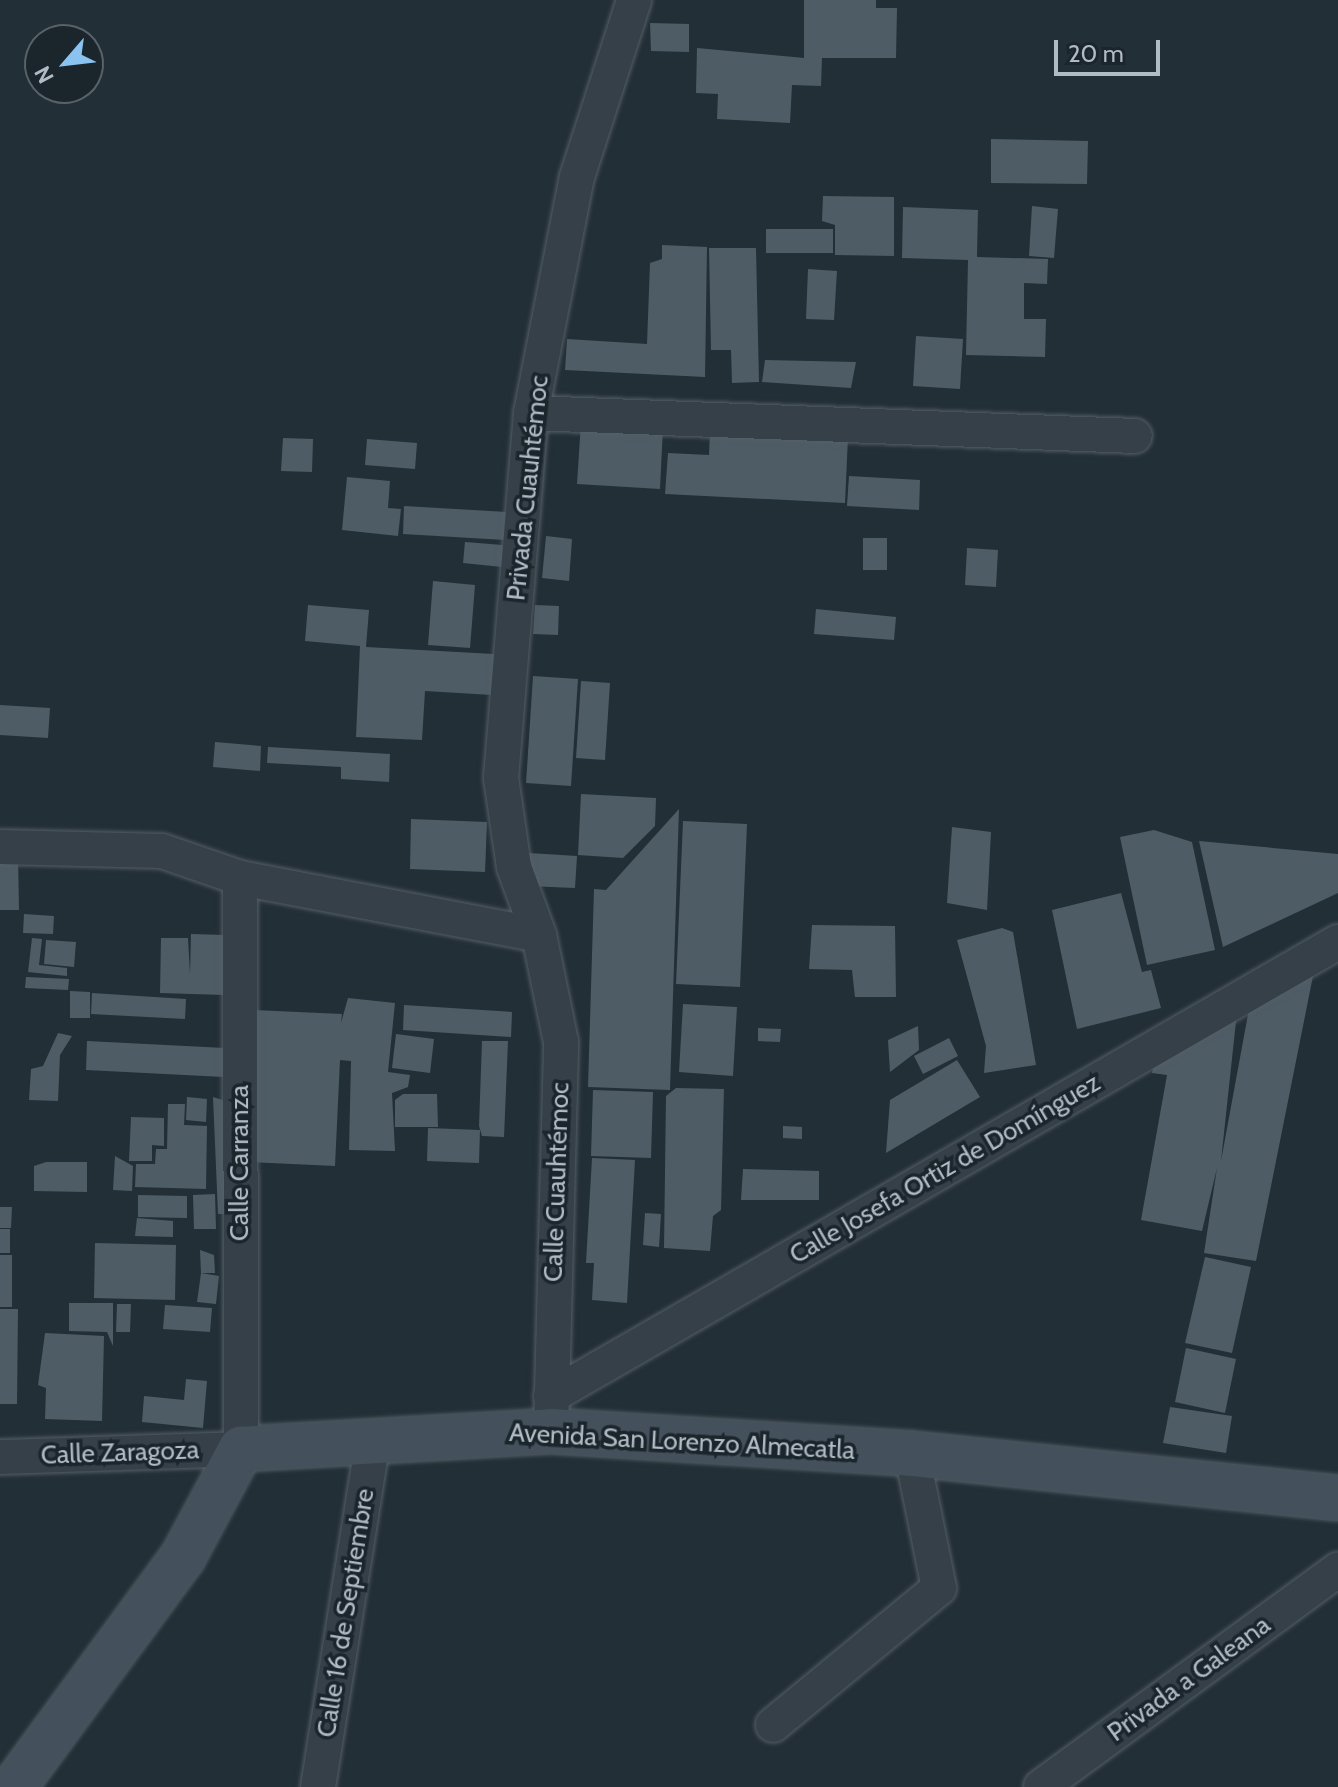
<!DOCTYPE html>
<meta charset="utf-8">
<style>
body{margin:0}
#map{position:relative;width:1338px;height:1787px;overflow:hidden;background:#232f37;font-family:Cabin,sans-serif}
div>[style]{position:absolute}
.building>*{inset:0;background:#4e5c66}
.roads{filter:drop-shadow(0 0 2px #545e66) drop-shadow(0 0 2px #545e66)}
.minor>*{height:34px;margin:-17px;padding:0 17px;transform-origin:17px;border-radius:17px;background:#364048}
.secondary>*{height:44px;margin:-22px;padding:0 22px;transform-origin:22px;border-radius:22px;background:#44505b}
span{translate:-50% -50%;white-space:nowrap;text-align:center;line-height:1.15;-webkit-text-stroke:7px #1b252c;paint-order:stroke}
.street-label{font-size:26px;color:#b1bbc4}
.north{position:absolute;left:24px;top:24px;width:80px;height:80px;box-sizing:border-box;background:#1b252c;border:2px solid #576169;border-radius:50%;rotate:242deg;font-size:22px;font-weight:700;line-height:32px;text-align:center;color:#b1bbc4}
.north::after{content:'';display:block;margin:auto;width:28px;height:36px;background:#8ac3f0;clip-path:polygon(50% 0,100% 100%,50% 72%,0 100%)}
.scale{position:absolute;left:1054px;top:40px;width:106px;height:36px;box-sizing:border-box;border:4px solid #b1bbc4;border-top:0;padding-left:10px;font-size:24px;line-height:28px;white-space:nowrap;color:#b1bbc4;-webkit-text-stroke:6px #1b252c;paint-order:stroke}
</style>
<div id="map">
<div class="building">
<i style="clip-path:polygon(804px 0,876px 0,876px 8px,897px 8px,896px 58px,822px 58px,821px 86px,792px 85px,790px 123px,717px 119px,718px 94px,696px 93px,697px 48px,804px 58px)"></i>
<i style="clip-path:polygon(650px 23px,689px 24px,689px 52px,651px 51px)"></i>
<i style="clip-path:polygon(991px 139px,1088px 141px,1087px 184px,991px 183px)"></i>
<i style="clip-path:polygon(823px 196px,894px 197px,894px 256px,835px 255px,835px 225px,822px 221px)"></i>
<i style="clip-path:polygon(1032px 206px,1058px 209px,1054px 258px,1029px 256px)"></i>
<i style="clip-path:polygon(903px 207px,978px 210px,977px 257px,1048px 259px,1047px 284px,1024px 283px,1024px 319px,1046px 319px,1045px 357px,966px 355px,968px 260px,902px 258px)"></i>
<i style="clip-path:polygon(766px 229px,833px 229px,833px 253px,766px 253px)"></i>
<i style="clip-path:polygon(662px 245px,707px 247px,705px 377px,565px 370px,567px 339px,647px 344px,650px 263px,662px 259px)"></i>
<i style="clip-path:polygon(709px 248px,756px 248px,759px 382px,732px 383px,731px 350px,711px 350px)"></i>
<i style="clip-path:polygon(808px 269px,837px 271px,834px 320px,806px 319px)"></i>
<i style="clip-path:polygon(916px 336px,963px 339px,960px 389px,913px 386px)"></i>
<i style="clip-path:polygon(765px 360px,856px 362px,851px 388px,762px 382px)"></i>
<i style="clip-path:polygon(581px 422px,663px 427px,660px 489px,577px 484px)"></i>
<i style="clip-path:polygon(710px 430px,848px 437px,845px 503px,665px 494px,668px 453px,709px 455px)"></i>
<i style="clip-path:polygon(283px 438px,313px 439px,312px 472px,281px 471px)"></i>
<i style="clip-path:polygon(367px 439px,417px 443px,415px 469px,365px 465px)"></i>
<i style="clip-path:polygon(849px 476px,920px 480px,919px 510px,847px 506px)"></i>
<i style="clip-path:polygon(347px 477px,390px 481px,388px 508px,401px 509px,398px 536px,342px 530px)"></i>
<i style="clip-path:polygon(404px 506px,507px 512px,505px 540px,403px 534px)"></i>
<i style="clip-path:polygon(546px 536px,572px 539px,569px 581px,542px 578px)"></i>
<i style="clip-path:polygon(863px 538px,887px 538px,887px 570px,863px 570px)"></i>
<i style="clip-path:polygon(465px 542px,503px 545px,502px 567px,463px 563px)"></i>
<i style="clip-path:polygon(967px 548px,998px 550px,996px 587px,965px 585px)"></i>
<i style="clip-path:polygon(433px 581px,475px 585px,470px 648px,428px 645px)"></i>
<i style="clip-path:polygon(308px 605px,369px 610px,366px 647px,494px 654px,492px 695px,425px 691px,422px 740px,356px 737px,360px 646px,305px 641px)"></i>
<i style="clip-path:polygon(535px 605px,559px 606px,558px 635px,533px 634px)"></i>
<i style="clip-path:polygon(816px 609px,896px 617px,894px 640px,814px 634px)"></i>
<i style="clip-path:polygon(533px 676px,578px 679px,571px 786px,526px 783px)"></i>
<i style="clip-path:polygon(581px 681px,610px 683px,605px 760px,576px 758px)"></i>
<i style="clip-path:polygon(0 705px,50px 708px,48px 738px,0 735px)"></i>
<i style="clip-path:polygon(215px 742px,261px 746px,260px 771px,213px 767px)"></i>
<i style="clip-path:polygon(268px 747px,390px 754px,389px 782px,341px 779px,341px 767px,267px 763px)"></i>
<i style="clip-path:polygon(581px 794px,656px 798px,655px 826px,623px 858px,578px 855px)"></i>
<i style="clip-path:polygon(679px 809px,670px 1090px,588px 1087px,594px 889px,606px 890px)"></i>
<i style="clip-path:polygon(411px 819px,487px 822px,485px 872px,410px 869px)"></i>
<i style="clip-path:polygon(683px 821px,747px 824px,740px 987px,676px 984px)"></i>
<i style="clip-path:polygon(952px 827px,991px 832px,987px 910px,947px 903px)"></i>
<i style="clip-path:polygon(1154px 830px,1192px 842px,1215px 950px,1147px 965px,1120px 837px)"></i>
<i style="clip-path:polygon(1199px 841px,1338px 854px,1338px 893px,1223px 947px)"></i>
<i style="clip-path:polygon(529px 853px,577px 856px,575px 888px,528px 886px)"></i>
<i style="clip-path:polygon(0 854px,18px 854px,19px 910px,0 910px)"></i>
<i style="clip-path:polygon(1121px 893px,1142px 972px,1151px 970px,1161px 1008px,1077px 1029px,1052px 910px)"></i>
<i style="clip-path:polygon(24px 914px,54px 916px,53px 934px,23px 933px)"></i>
<i style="clip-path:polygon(812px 925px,895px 926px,896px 997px,855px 997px,852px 970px,809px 969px)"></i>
<i style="clip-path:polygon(1002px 928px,1013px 932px,1036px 1065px,984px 1073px,986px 1046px,957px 940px)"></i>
<i style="clip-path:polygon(191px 934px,226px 935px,224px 995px,160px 993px,161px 938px,188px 938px,190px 974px)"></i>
<i style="clip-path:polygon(32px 938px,42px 939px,39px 965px,67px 968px,67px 976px,28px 972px)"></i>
<i style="clip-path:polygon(46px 940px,76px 942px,74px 967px,44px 964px)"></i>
<i style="clip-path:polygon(1315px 966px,1256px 1261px,1204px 1253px,1217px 1168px,1202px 1231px,1141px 1220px,1167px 1075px,1152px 1073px,1155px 1055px,1237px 1012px,1221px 1161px,1251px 998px)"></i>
<i style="clip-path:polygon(26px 977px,69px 979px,68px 990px,25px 988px)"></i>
<i style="clip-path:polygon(70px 991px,90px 992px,90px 1018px,70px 1018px)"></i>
<i style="clip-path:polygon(92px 993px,186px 999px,185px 1019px,91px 1014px)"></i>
<i style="clip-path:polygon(348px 998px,395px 1003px,388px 1072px,410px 1075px,408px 1087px,392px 1093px,395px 1151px,349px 1150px,351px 1061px,340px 1060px,335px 1166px,247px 1162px,254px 1010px,342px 1014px,341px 1023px)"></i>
<i style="clip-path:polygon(683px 1004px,737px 1007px,733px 1076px,679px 1072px)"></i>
<i style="clip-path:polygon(404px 1005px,512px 1012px,511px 1037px,403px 1030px)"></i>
<i style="clip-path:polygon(918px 1026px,919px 1050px,890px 1072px,888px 1040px)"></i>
<i style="clip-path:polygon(758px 1028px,781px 1029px,780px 1042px,758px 1041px)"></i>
<i style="clip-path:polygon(58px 1033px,72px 1036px,60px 1055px,58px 1101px,29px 1100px,31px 1069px,43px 1066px)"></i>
<i style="clip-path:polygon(396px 1034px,434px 1039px,430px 1073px,392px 1068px)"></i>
<i style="clip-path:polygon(949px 1038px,958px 1056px,923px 1074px,914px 1056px)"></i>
<i style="clip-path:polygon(87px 1041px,225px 1048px,224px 1077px,86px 1070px)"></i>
<i style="clip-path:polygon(482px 1041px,508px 1041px,504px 1137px,482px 1136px,479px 1126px)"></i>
<i style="clip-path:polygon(957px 1060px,980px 1097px,886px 1153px,890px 1100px)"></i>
<i style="clip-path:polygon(676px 1088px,724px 1089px,721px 1210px,713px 1216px,710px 1251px,664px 1248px,666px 1096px)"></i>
<i style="clip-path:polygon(593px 1090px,653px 1092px,651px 1158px,591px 1156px)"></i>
<i style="clip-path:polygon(403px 1094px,437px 1094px,438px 1127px,395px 1127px,395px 1100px)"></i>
<i style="clip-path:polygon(187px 1097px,207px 1099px,206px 1122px,186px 1120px)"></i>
<i style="clip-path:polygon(213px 1097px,239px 1105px,238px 1214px,218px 1214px)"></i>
<i style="clip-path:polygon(168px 1104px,185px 1104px,184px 1125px,207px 1126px,206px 1189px,135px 1187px,136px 1164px,155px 1164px,156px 1149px,167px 1149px)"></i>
<i style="clip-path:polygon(131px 1117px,164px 1118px,164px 1146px,152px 1145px,152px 1161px,129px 1161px)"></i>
<i style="clip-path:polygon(783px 1126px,802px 1127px,802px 1139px,783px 1138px)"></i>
<i style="clip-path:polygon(428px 1128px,480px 1130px,479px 1163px,427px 1161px)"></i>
<i style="clip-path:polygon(115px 1156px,133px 1166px,132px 1191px,113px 1190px)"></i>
<i style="clip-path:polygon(592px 1158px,635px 1160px,627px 1303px,592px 1300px,594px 1263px,586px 1263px)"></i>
<i style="clip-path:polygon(46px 1162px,87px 1162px,87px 1192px,34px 1191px,34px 1166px)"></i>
<i style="clip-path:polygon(743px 1169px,819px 1171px,819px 1200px,741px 1200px)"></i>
<i style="clip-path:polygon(215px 1194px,216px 1229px,194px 1229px,193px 1195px)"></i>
<i style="clip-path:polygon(138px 1195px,187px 1196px,187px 1218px,138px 1217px)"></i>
<i style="clip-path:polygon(0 1207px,12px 1207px,11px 1228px,0 1228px)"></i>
<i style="clip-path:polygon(645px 1213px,661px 1214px,659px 1247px,643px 1245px)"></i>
<i style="clip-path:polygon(137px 1218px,173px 1221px,173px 1237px,135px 1236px)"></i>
<i style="clip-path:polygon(0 1229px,10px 1229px,10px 1253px,0 1253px)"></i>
<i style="clip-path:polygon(95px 1243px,176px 1245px,175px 1300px,94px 1298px)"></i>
<i style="clip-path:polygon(200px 1250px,214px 1255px,215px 1273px,201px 1273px)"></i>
<i style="clip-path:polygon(0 1255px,12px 1255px,12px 1307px,0 1307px)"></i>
<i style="clip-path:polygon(1205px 1257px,1251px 1267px,1232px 1353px,1185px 1343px)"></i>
<i style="clip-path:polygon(201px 1273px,219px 1276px,216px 1304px,197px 1302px)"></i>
<i style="clip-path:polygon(69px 1303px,113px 1303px,113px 1346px,107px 1332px,69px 1331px)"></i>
<i style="clip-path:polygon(117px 1304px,131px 1304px,130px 1332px,116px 1332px)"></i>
<i style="clip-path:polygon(165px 1305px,212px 1308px,210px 1332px,163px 1329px)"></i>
<i style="clip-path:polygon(0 1309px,18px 1309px,17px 1404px,0 1404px)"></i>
<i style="clip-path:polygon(45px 1333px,104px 1336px,102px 1421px,45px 1419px,46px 1388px,38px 1385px)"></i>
<i style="clip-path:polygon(1186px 1348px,1236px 1359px,1225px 1413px,1175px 1402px)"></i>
<i style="clip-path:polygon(186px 1379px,207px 1381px,203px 1428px,142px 1422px,144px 1396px,184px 1400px)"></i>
<i style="clip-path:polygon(1170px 1407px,1232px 1416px,1226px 1453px,1163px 1443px)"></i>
</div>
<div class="roads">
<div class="minor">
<i style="left:531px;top:413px;width:604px;rotate:2.18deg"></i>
<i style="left:0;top:847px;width:162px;rotate:1.4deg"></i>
<i style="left:162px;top:851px;width:83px;rotate:19.1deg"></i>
<i style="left:240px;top:878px;width:304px;rotate:10.8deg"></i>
<i style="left:551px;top:1396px;width:909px;rotate:-29.98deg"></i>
<i style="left:551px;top:1431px;width:389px;rotate:-88.5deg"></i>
<i style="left:561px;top:1042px;width:109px;rotate:-101.6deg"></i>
<i style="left:539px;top:935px;width:72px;rotate:-110.2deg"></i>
<i style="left:514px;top:867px;width:90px;rotate:-98.3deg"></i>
<i style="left:501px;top:778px;width:366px;rotate:-85.3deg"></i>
<i style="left:531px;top:413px;width:240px;rotate:-79deg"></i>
<i style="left:577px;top:177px;width:186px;rotate:-72.1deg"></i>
<i style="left:0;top:1457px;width:241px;rotate:-1.9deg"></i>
<i style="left:241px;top:1449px;width:571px;rotate:-90.1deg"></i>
<i style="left:773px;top:1725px;width:215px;rotate:-39.5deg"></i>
<i style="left:939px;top:1588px;width:137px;rotate:-101.4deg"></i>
<i style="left:318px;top:1787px;width:352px;rotate:-81deg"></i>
<i style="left:1041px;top:1787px;width:368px;rotate:-36.2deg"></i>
</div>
<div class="secondary">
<i style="left:14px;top:1787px;width:285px;rotate:-53.7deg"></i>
<i style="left:183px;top:1557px;width:123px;rotate:-61.8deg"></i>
<i style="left:241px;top:1449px;width:311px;rotate:-3.3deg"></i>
<i style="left:551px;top:1431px;width:362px;rotate:3.6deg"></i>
<i style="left:912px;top:1454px;width:428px;rotate:5.9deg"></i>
</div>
</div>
<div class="street-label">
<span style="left:528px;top:488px;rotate:-84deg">Privada Cuauhtémoc</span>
<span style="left:240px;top:1163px;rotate:-90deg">Calle Carranza</span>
<span style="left:945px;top:1169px;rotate:-30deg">Calle Josefa Ortiz de Domínguez</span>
<span style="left:557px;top:1182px;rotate:-88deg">Calle Cuauhtémoc</span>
<span style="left:682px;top:1442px;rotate:3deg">Avenida San Lorenzo Almecatla</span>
<span style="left:120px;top:1453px;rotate:-2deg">Calle Zaragoza</span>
<span style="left:346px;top:1613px;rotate:-81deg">Calle 16 de Septiembre</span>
<span style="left:1189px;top:1679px;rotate:-36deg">Privada a Galeana</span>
</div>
<div class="north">N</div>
<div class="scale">20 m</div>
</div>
